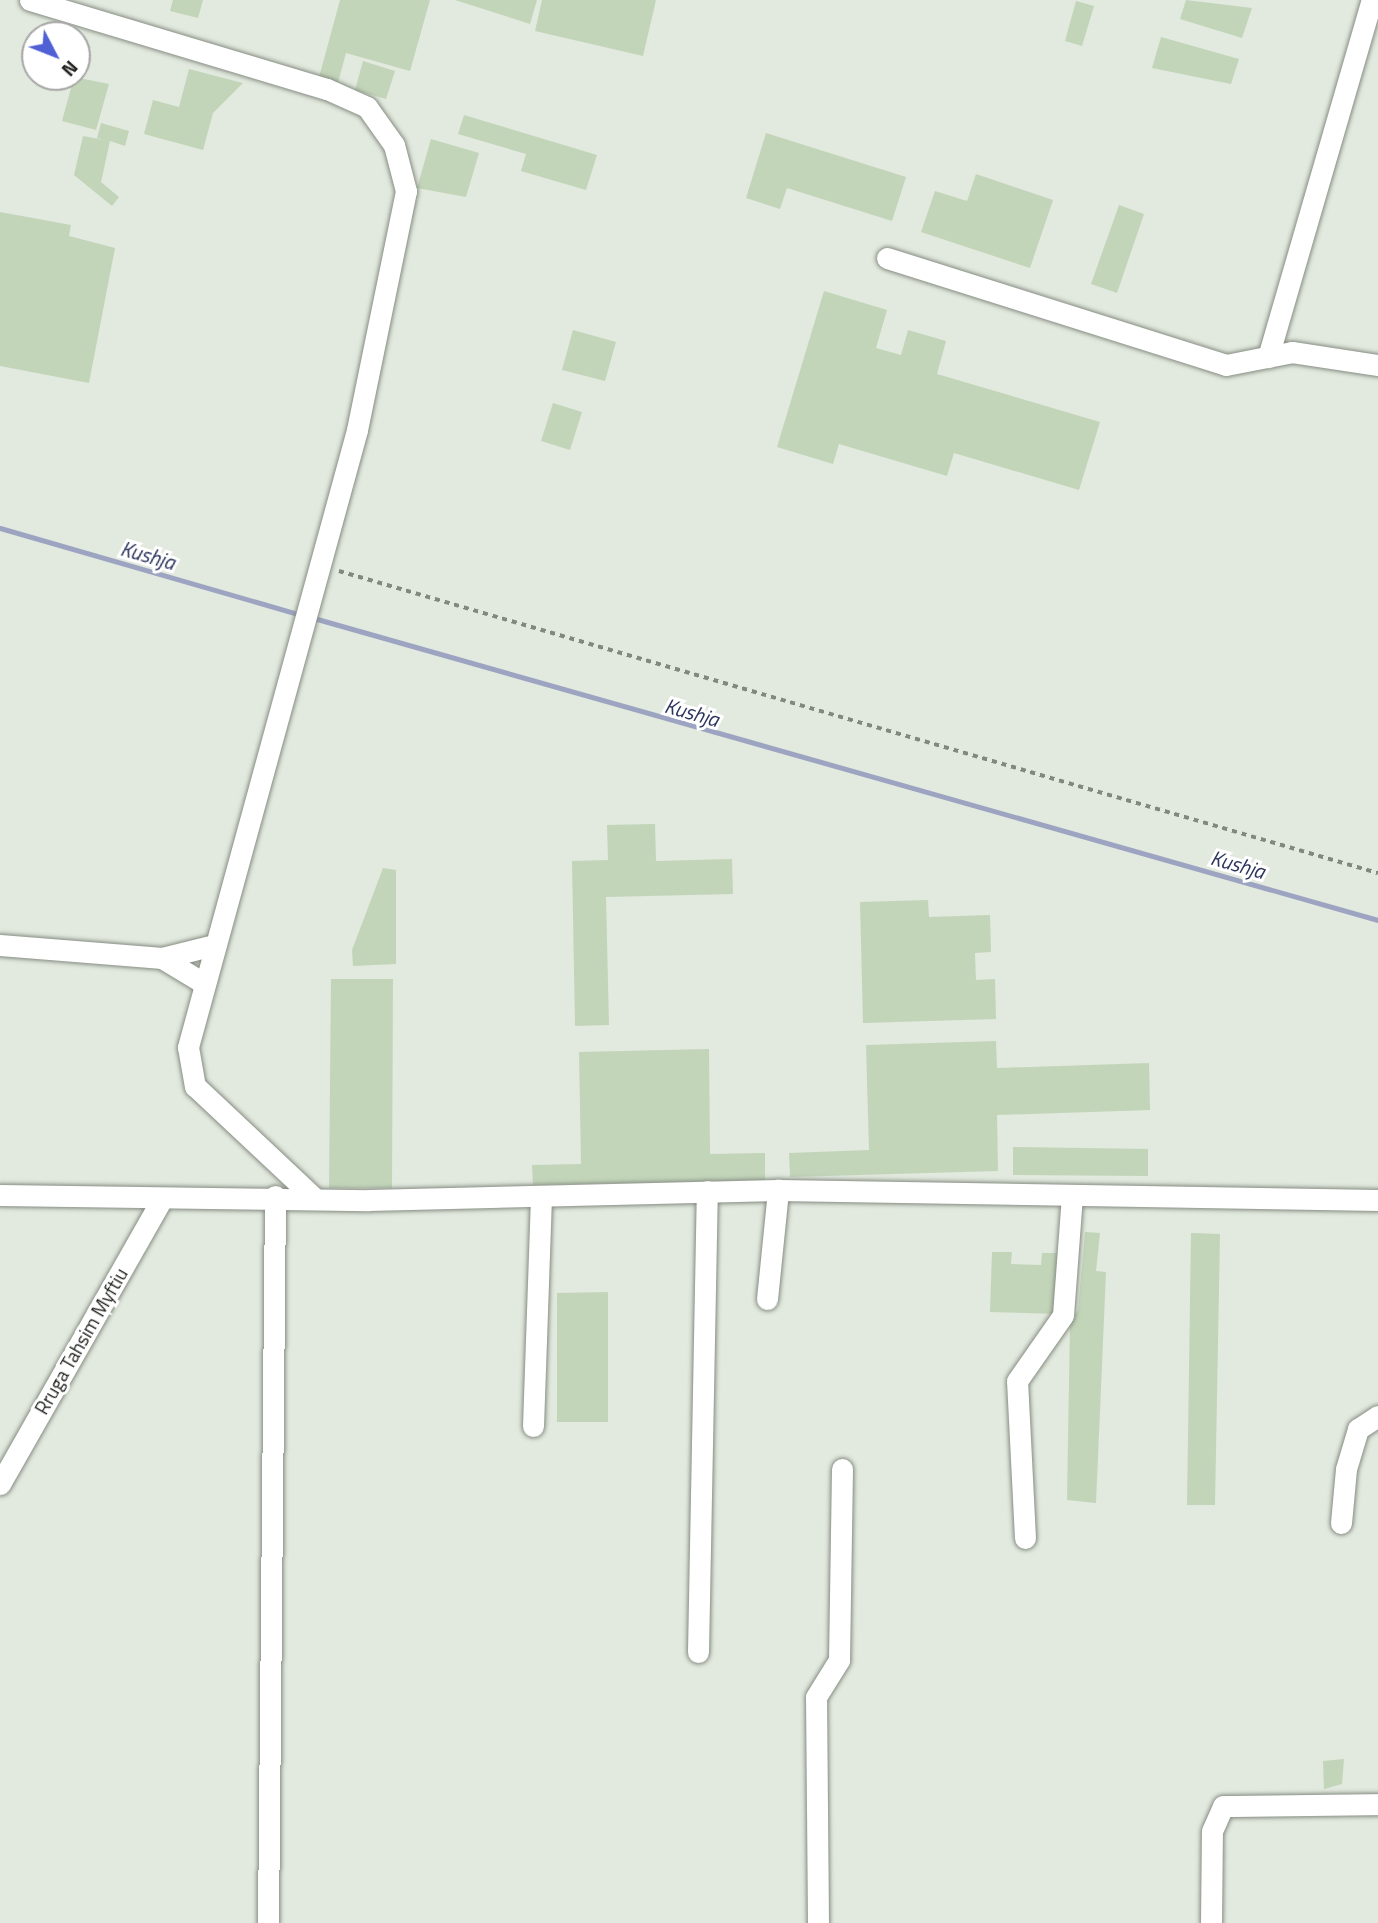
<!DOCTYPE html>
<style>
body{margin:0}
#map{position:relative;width:1378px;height:1923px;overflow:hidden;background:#e2e9de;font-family:"Titillium Web",sans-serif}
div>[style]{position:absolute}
.stream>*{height:5px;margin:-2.5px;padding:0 2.5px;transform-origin:2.5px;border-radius:2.5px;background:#9ca4c1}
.building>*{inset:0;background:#c2d5b9}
.path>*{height:3.5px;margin-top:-1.75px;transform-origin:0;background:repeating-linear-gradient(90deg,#82877f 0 5px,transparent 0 10px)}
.roads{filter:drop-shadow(0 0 2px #868d83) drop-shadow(0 0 2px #868d83)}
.minor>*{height:21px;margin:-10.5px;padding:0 10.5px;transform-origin:10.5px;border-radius:10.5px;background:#fff}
span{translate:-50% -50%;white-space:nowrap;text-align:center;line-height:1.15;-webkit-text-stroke:6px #fff;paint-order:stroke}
.street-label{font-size:19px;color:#222420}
.water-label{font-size:21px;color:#2c355e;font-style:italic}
.north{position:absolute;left:21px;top:21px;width:70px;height:70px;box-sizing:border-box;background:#fff;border:2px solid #a7a7a6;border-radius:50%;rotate:132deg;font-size:19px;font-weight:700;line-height:28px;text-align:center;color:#222420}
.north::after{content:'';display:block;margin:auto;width:24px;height:32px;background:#5060d5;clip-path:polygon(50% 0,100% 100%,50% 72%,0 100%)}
</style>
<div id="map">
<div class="stream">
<i style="left:0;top:528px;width:313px;rotate:16.1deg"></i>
<i style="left:310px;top:617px;width:1110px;rotate:15.84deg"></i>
</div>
<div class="building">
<i style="clip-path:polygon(173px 0,203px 0,198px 18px,170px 11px)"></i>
<i style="clip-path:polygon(340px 0,430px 0,410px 71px,346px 53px,337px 86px,318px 81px)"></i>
<i style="clip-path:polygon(455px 0,537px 0,530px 24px)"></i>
<i style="clip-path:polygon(542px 0,656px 0,643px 56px,535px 31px)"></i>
<i style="clip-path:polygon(1186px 0,1252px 8px,1242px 38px,1180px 19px)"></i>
<i style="clip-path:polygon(1076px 1px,1094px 6px,1082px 46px,1065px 41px)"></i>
<i style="clip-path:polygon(1161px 37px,1239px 59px,1231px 84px,1152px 68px)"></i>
<i style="clip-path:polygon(363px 61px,395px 71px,386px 99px,355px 90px)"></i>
<i style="clip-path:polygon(189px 69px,243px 83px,213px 113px,203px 150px,144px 134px,153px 100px,179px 107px)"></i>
<i style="clip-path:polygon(74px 77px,109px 84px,96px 130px,62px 121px)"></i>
<i style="clip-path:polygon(464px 115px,597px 155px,586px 190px,521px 171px,526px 154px,458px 134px)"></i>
<i style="clip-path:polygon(101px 123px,129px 131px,125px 146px,110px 141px,101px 182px,119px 197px,112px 206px,74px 175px,83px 136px,104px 140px,97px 138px)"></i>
<i style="clip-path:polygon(766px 133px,906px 177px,892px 221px,787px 188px,780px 209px,746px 198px)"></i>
<i style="clip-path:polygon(431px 139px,479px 153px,466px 197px,417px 188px)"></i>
<i style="clip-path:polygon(976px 174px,1053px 200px,1030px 268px,921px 232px,935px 191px,967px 201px)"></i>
<i style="clip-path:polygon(1119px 205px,1144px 214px,1117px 293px,1091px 284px)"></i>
<i style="clip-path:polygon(0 212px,71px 225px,69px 236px,115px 248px,89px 383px,0 366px)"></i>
<i style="clip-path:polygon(824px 291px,887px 310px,876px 348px,901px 355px,908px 330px,946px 341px,937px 374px,1100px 422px,1079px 490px,954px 453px,947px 476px,839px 444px,833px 464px,777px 447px)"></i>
<i style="clip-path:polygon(573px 330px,616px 342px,605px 381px,562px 370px)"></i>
<i style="clip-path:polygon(553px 403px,582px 412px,570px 450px,541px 441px)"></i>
<i style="clip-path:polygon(655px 824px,656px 861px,732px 859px,733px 894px,606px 897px,609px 1025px,575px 1026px,572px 861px,608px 860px,607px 825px)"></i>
<i style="clip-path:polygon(383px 868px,396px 870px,396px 964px,353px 966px,352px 950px)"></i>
<i style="clip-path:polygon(928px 900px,929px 917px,990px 915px,991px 952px,975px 953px,976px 980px,995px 979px,996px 1019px,863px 1023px,860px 902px)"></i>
<i style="clip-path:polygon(331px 979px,393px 979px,392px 1188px,329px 1188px)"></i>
<i style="clip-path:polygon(996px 1041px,997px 1068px,1149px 1063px,1150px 1110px,997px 1115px,998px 1171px,790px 1177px,789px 1153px,869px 1150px,866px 1045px)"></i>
<i style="clip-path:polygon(709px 1049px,710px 1154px,765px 1153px,765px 1180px,533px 1185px,532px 1165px,581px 1164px,579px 1052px)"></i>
<i style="clip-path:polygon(1013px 1147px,1148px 1149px,1148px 1176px,1013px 1175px)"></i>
<i style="clip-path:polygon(1085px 1232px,1100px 1233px,1096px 1271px,1106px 1272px,1096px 1503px,1067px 1500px,1070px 1323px,1078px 1310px)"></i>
<i style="clip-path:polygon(1191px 1233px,1220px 1234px,1215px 1505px,1187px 1505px)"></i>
<i style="clip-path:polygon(992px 1252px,1012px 1252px,1011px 1264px,1041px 1265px,1042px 1253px,1062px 1253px,1060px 1314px,990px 1312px)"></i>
<i style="clip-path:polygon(608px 1292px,608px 1422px,557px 1422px,557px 1293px)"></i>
<i style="clip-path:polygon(1344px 1759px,1342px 1784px,1324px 1789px,1323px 1761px)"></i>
</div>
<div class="path">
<i style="left:339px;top:571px;width:1082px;rotate:16.21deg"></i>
</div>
<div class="roads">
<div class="minor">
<i style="left:30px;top:0;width:310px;rotate:16.7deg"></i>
<i style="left:327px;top:89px;width:44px;rotate:24.2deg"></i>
<i style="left:367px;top:107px;width:47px;rotate:54.6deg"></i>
<i style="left:394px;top:145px;width:48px;rotate:75.4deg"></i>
<i style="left:406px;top:191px;width:244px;rotate:101.6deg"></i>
<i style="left:357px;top:430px;width:640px;rotate:105.32deg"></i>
<i style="left:188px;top:1047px;width:40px;rotate:80deg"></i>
<i style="left:195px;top:1086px;width:162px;rotate:43.2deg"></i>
<i style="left:887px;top:258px;width:355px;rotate:17.5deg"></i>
<i style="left:1226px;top:365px;width:67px;rotate:-11.1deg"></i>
<i style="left:1292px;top:352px;width:87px;rotate:8.6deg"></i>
<i style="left:1268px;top:357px;width:372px;rotate:-73.8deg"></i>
<i style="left:0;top:945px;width:163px;rotate:4.6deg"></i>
<i style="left:162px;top:958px;width:47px;rotate:31deg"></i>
<i style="left:162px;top:958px;width:54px;rotate:-14deg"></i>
<i style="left:0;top:1195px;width:369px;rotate:0.8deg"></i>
<i style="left:369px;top:1200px;width:409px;rotate:-1.4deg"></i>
<i style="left:778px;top:1190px;width:600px;rotate:0.95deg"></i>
<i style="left:767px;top:1299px;width:110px;rotate:-84.2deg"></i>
<i style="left:533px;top:1426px;width:229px;rotate:-88deg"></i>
<i style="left:0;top:1484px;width:328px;rotate:-60.4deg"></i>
<i style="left:1341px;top:1523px;width:54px;rotate:-84.7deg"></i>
<i style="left:1346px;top:1469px;width:42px;rotate:-73.3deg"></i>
<i style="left:1358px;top:1429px;width:24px;rotate:-33deg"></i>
<i style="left:1025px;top:1538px;width:157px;rotate:-92.9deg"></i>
<i style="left:1017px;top:1381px;width:80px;rotate:-55.1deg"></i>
<i style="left:1063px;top:1315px;width:120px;rotate:-85.7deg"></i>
<i style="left:698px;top:1652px;width:461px;rotate:-88.9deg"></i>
<i style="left:268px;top:1923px;width:727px;rotate:-89.45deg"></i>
<i style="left:818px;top:1923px;width:226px;rotate:-90.5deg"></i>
<i style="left:816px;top:1697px;width:44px;rotate:-58.1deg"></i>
<i style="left:839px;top:1660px;width:191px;rotate:-89.1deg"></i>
<i style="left:1211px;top:1923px;width:92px;rotate:-89.4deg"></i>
<i style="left:1212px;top:1831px;width:27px;rotate:-66deg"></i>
<i style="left:1223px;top:1806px;width:155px;rotate:-0.7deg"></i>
</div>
</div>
<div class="street-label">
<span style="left:81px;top:1341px;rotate:-60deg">Rruga Tahsim Myftiu</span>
</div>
<div class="water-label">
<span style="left:148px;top:555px;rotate:16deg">Kushja</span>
<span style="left:692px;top:712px;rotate:16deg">Kushja</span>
<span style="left:1238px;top:864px;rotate:16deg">Kushja</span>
</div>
<div class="north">N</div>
</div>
